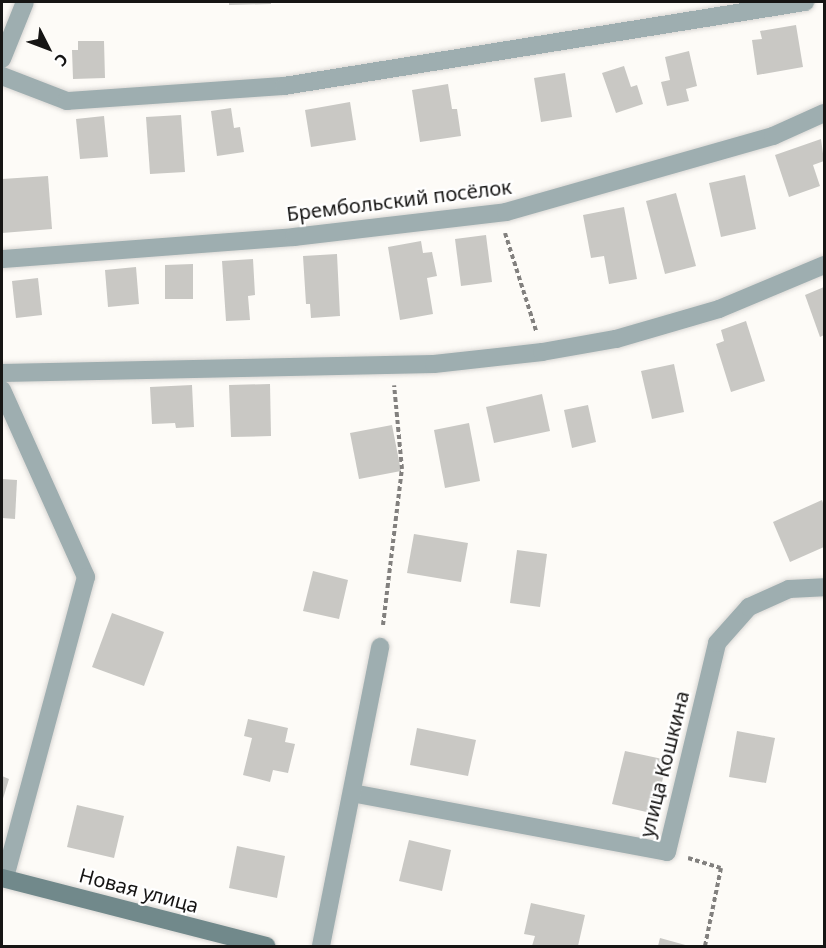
<!DOCTYPE html>
<meta charset="utf-8">
<style>
body{margin:0}
#map{position:relative;width:826px;height:948px;overflow:hidden;background:#fdfbf7;font-family:"Noto Sans",sans-serif}
div>[style]{position:absolute}
.building>*{inset:0;background:#c9c8c4}
.path>*{height:4px;margin-top:-2px;transform-origin:0;background:repeating-linear-gradient(90deg,#82807e 0 4.5px,transparent 0 7.5px)}
.roads{filter:drop-shadow(0 0 2px #d8d6d3) drop-shadow(0 0 2px #d8d6d3)}
.street>*{height:18px;margin:-9px;padding:0 9px;transform-origin:9px;border-radius:9px;background:#9eaeb0}
.secondary>*{height:18px;margin:-9px;padding:0 9px;transform-origin:9px;border-radius:9px;background:#71898b}
span{translate:-50% -50%;white-space:nowrap;text-align:center;line-height:1.15;-webkit-text-stroke:4.5px #fff;paint-order:stroke}
.street-label{font-size:20px;color:#161514}
.frame{position:absolute;inset:0;border:3px solid #161514;pointer-events:none}
.north{position:absolute;left:18px;top:18px;width:60px;height:60px;-webkit-text-stroke:4px #fff;paint-order:stroke;rotate:132deg;font-size:16px;font-weight:700;line-height:24px;text-align:center;color:#161514}
.north::after{content:'';display:block;margin:auto;width:21px;height:27px;background:#161514;clip-path:polygon(50% 0,100% 100%,50% 72%,0 100%)}
</style>
<div id="map">
<div class="building">
<i style="clip-path:polygon(229px 2px,271px 2px,271px 4px,229px 5px)"></i>
<i style="clip-path:polygon(796px 25px,803px 67px,757px 75px,752px 40px,762px 39px,760px 31px)"></i>
<i style="clip-path:polygon(78px 41px,104px 41px,105px 78px,73px 79px,72px 50px,78px 50px)"></i>
<i style="clip-path:polygon(689px 51px,697px 86px,686px 89px,689px 101px,667px 106px,661px 82px,670px 80px,665px 57px)"></i>
<i style="clip-path:polygon(624px 66px,631px 87px,637px 85px,643px 104px,616px 113px,602px 73px)"></i>
<i style="clip-path:polygon(565px 73px,572px 117px,541px 122px,534px 78px)"></i>
<i style="clip-path:polygon(448px 84px,452px 109px,457px 109px,461px 136px,420px 142px,412px 90px)"></i>
<i style="clip-path:polygon(350px 102px,356px 140px,311px 147px,305px 110px)"></i>
<i style="clip-path:polygon(231px 108px,234px 128px,240px 127px,244px 152px,217px 156px,211px 111px)"></i>
<i style="clip-path:polygon(181px 115px,185px 172px,150px 174px,146px 117px)"></i>
<i style="clip-path:polygon(104px 116px,108px 157px,80px 159px,76px 119px)"></i>
<i style="clip-path:polygon(821px 139px,824px 161px,813px 165px,820px 186px,789px 197px,775px 155px)"></i>
<i style="clip-path:polygon(745px 175px,756px 229px,721px 237px,709px 183px)"></i>
<i style="clip-path:polygon(48px 176px,52px 229px,2px 233px,2px 179px)"></i>
<i style="clip-path:polygon(676px 193px,696px 266px,665px 274px,646px 201px)"></i>
<i style="clip-path:polygon(624px 207px,637px 279px,609px 284px,604px 256px,591px 258px,583px 215px)"></i>
<i style="clip-path:polygon(486px 235px,492px 282px,461px 286px,455px 239px)"></i>
<i style="clip-path:polygon(421px 241px,423px 253px,432px 252px,437px 276px,427px 278px,433px 314px,400px 320px,388px 247px)"></i>
<i style="clip-path:polygon(337px 254px,340px 316px,311px 318px,310px 304px,306px 304px,303px 256px)"></i>
<i style="clip-path:polygon(253px 259px,255px 295px,248px 296px,250px 320px,226px 321px,222px 261px)"></i>
<i style="clip-path:polygon(193px 264px,193px 299px,165px 299px,165px 265px)"></i>
<i style="clip-path:polygon(136px 267px,139px 304px,108px 307px,105px 270px)"></i>
<i style="clip-path:polygon(38px 278px,42px 315px,16px 318px,12px 281px)"></i>
<i style="clip-path:polygon(824px 287px,824px 335px,820px 337px,805px 295px)"></i>
<i style="clip-path:polygon(746px 321px,765px 381px,731px 392px,716px 344px,724px 341px,721px 330px)"></i>
<i style="clip-path:polygon(674px 364px,684px 412px,652px 419px,641px 371px)"></i>
<i style="clip-path:polygon(270px 384px,271px 436px,231px 437px,229px 385px)"></i>
<i style="clip-path:polygon(192px 385px,194px 427px,176px 428px,175px 423px,152px 424px,150px 387px)"></i>
<i style="clip-path:polygon(542px 394px,550px 431px,494px 443px,486px 407px)"></i>
<i style="clip-path:polygon(588px 405px,596px 442px,572px 448px,564px 410px)"></i>
<i style="clip-path:polygon(469px 423px,480px 481px,445px 488px,434px 430px)"></i>
<i style="clip-path:polygon(392px 425px,401px 471px,359px 479px,350px 433px)"></i>
<i style="clip-path:polygon(2px 479px,17px 480px,15px 519px,2px 518px)"></i>
<i style="clip-path:polygon(822px 500px,824px 506px,824px 547px,790px 562px,773px 522px)"></i>
<i style="clip-path:polygon(414px 534px,468px 543px,461px 582px,407px 573px)"></i>
<i style="clip-path:polygon(517px 550px,547px 554px,540px 607px,510px 603px)"></i>
<i style="clip-path:polygon(313px 571px,348px 580px,339px 619px,303px 611px)"></i>
<i style="clip-path:polygon(112px 613px,164px 632px,144px 686px,92px 667px)"></i>
<i style="clip-path:polygon(248px 719px,288px 728px,285px 742px,295px 744px,288px 773px,273px 770px,270px 782px,243px 775px,252px 738px,244px 736px)"></i>
<i style="clip-path:polygon(417px 728px,476px 740px,468px 776px,410px 765px)"></i>
<i style="clip-path:polygon(737px 731px,775px 738px,766px 783px,729px 777px)"></i>
<i style="clip-path:polygon(625px 751px,667px 760px,655px 814px,612px 804px)"></i>
<i style="clip-path:polygon(2px 776px,9px 779px,2px 802px)"></i>
<i style="clip-path:polygon(77px 805px,124px 816px,114px 858px,67px 847px)"></i>
<i style="clip-path:polygon(409px 840px,451px 850px,442px 891px,399px 881px)"></i>
<i style="clip-path:polygon(237px 846px,285px 856px,277px 898px,229px 888px)"></i>
<i style="clip-path:polygon(531px 903px,585px 915px,578px 946px,532px 946px,535px 936px,524px 934px)"></i>
<i style="clip-path:polygon(660px 938px,689px 946px,658px 946px)"></i>
</div>
<div class="path">
<i style="left:505px;top:233px;width:103px;rotate:72.4deg"></i>
<i style="left:383px;top:625px;width:157px;rotate:-83.1deg"></i>
<i style="left:402px;top:469px;width:84px;rotate:-95.4deg"></i>
<i style="left:688px;top:858px;width:34px;rotate:17deg"></i>
<i style="left:721px;top:868px;width:80px;rotate:101.6deg"></i>
</div>
<div class="roads">
<div class="street">
<i style="left:2px;top:59px;width:61px;rotate:-68deg"></i>
<i style="left:2px;top:76px;width:70px;rotate:21deg"></i>
<i style="left:67px;top:101px;width:218px;rotate:-4deg"></i>
<i style="left:284px;top:86px;width:528px;rotate:-9.16deg"></i>
<i style="left:2px;top:259px;width:293px;rotate:-4.3deg"></i>
<i style="left:294px;top:237px;width:213px;rotate:-6.7deg"></i>
<i style="left:506px;top:212px;width:278px;rotate:-15.9deg"></i>
<i style="left:773px;top:136px;width:56px;rotate:-24.3deg"></i>
<i style="left:2px;top:373px;width:432px;rotate:-1.2deg"></i>
<i style="left:434px;top:364px;width:109px;rotate:-6.3deg"></i>
<i style="left:542px;top:352px;width:75px;rotate:-10deg"></i>
<i style="left:616px;top:339px;width:107px;rotate:-16.2deg"></i>
<i style="left:719px;top:309px;width:114px;rotate:-22.7deg"></i>
<i style="left:2px;top:390px;width:205px;rotate:65.8deg"></i>
<i style="left:86px;top:577px;width:312px;rotate:105.1deg"></i>
<i style="left:352px;top:793px;width:320px;rotate:10.6deg"></i>
<i style="left:667px;top:852px;width:215px;rotate:-76.5deg"></i>
<i style="left:717px;top:643px;width:48px;rotate:-48.4deg"></i>
<i style="left:749px;top:607px;width:44px;rotate:-24.2deg"></i>
<i style="left:789px;top:589px;width:35px;rotate:-3deg"></i>
<i style="left:321px;top:946px;width:305px;rotate:-78.8deg"></i>
</div>
<div class="secondary">
<i style="left:2px;top:878px;width:273px;rotate:14.4deg"></i>
</div>
</div>
<div class="street-label">
<span style="left:399px;top:200px;rotate:-7deg">Брембольский посёлок</span>
<span style="left:664px;top:764px;rotate:-76deg">улица Кошкина</span>
<span style="left:139px;top:890px;rotate:15deg">Новая улица</span>
</div>
<div class="frame"></div>
<div class="north">С</div>
</div>
